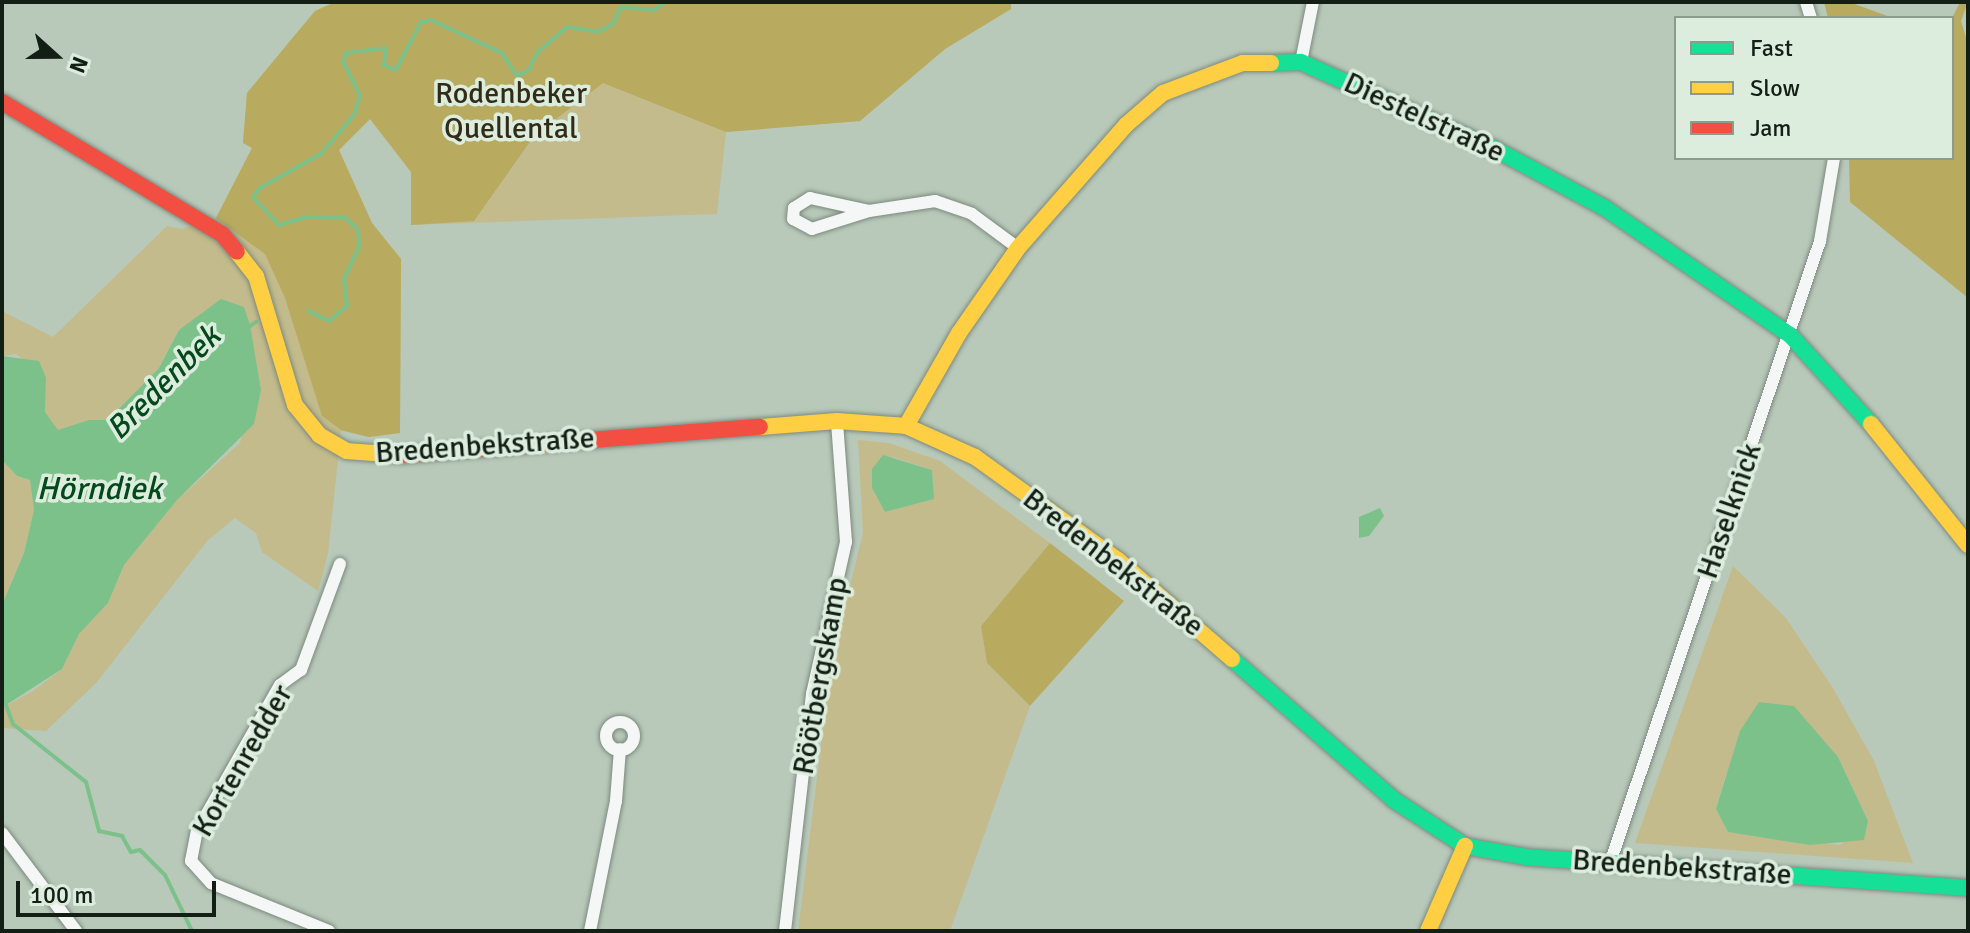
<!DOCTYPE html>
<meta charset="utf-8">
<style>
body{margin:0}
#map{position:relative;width:1970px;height:933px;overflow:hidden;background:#b8c9ba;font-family:Signika,sans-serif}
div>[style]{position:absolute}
.green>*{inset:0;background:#c3bb8c}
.forest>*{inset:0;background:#b8ab5f}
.water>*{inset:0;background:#7dc18a}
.stream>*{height:4px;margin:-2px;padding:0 2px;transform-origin:2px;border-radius:2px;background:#7dc18a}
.roads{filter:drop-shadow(0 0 2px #7d8a7f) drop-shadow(0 0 2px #7d8a7f)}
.street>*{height:12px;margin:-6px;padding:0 6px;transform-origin:6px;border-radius:6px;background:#f4f7f5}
.street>.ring{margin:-6px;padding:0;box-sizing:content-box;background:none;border:12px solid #f4f7f5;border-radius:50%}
.fast>*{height:16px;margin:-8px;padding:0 8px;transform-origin:8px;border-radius:8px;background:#16e098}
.slow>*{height:16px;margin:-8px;padding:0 8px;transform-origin:8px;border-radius:8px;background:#ffcf43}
.jam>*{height:16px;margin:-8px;padding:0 8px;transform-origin:8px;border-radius:8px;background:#f24e42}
span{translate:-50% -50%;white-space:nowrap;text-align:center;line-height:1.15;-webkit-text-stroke:7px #dcedde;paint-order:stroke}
.park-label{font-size:30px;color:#322b18}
.street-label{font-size:30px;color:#131f15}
.water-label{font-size:32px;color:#03491c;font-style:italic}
.frame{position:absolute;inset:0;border:4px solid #131f15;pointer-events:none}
.legend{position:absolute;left:1674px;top:16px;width:280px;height:144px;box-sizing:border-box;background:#dcedde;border:2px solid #8c9b8e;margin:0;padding:10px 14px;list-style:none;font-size:24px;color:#131f15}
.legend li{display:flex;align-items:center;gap:16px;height:40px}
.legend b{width:40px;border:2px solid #8c9b8e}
.north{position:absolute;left:16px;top:16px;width:80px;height:80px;-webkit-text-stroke:6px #dcedde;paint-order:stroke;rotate:111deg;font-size:22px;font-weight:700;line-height:32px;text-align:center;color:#131f15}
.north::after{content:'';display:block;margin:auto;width:28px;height:36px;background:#131f15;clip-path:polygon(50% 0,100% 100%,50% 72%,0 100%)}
.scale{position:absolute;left:16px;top:881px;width:200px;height:36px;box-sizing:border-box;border:4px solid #131f15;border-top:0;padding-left:10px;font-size:24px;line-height:28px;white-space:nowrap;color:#131f15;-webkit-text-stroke:6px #dcedde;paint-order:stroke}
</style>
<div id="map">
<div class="green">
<i style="clip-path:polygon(335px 2px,1011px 2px,1011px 9px,945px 49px,860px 121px,726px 132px,717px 214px,411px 225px,411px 172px,370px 119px,339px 150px,372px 223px,401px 259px,400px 433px,369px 437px,341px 431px,328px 554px,318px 591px,262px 552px,256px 533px,235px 518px,208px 540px,97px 682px,46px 731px,2px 728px,2px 702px,7px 705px,33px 691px,62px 669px,79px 634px,108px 603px,124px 565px,177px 500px,240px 443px,256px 366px,244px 307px,179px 330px,159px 368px,109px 420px,89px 420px,58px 431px,45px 413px,46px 378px,16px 354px,2px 356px,2px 311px,53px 337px,167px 226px,182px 229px,216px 218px,252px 148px,243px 143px,247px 93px,315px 11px)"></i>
<i style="clip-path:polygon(evenodd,858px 440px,889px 443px,940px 461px,1050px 543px,981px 626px,987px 663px,1030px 706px,950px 931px,798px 931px,831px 664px,863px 533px,858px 440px,893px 457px,932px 470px,933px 499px,885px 512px,872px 488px,872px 469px,893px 457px)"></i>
<i style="clip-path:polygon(2px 460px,17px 476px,30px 480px,34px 510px,24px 553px,2px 605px)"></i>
<i style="clip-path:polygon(evenodd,1733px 566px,1786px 618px,1833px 688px,1874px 761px,1913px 863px,1635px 843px,1733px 566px,1838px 757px,1868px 821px,1840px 845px,1728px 832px,1716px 809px,1726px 775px,1838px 757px)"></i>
</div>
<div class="forest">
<i style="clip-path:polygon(335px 2px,1011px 2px,1011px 9px,945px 49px,860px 121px,726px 132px,603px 83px,534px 136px,474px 221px,411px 225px,411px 172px,370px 119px,339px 150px,372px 223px,401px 259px,400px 433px,369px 437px,341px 430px,322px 416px,285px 298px,265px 254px,216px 218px,252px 148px,243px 143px,247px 93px,315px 11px)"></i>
<i style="clip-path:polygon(1824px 2px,1849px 2px,1893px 18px,1828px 18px)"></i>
<i style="clip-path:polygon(1960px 2px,1968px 2px,1961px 21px,1968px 44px,1968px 298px,1850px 202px,1849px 158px,1952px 158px,1952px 18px)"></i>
<i style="clip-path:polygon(1050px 543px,1124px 601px,1030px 706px,987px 663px,981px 626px)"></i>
</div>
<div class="water">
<i style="clip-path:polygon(221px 299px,244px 307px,250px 325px,261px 390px,254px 424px,177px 500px,124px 565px,108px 603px,79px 634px,62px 669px,6px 705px,2px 702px,2px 605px,24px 553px,34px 510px,30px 480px,17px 476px,2px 460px,2px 356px,39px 361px,46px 378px,45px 412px,58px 430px,89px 420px,108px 420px,159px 368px,179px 330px)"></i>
<i style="clip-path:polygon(883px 455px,932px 470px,934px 499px,885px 512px,872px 488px,872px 469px)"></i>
<i style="clip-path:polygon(1380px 508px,1384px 516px,1369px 536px,1359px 538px,1359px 517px)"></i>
<i style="clip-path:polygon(1759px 702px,1794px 706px,1838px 757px,1868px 821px,1864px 840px,1810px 845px,1728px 832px,1716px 809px,1740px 731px)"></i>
</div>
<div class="stream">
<i style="left:308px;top:311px;width:23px;rotate:25deg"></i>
<i style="left:329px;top:321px;width:23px;rotate:-40deg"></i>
<i style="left:347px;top:306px;width:27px;rotate:-96deg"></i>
<i style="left:344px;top:279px;width:35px;rotate:-65deg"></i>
<i style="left:359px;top:247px;width:18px;rotate:-93deg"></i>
<i style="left:358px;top:229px;width:17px;rotate:-140deg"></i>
<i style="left:345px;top:218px;width:38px;rotate:-178deg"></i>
<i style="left:307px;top:217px;width:29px;rotate:164deg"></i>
<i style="left:279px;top:225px;width:38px;rotate:-133deg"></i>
<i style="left:253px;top:197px;width:11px;rotate:-52deg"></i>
<i style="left:260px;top:188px;width:71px;rotate:-29.4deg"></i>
<i style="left:322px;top:153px;width:50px;rotate:-49.9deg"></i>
<i style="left:354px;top:115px;width:21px;rotate:-73deg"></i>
<i style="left:360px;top:95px;width:37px;rotate:-117deg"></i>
<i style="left:343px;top:62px;width:9px;rotate:-72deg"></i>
<i style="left:346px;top:53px;width:40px;rotate:-7.1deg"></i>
<i style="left:386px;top:48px;width:17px;rotate:97deg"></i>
<i style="left:384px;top:65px;width:13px;rotate:23deg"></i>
<i style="left:396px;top:70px;width:54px;rotate:-62.5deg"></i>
<i style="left:421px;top:22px;width:10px;rotate:-11deg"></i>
<i style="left:431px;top:20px;width:78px;rotate:24.9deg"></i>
<i style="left:502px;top:53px;width:27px;rotate:57deg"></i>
<i style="left:517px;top:76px;width:13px;rotate:-27deg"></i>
<i style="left:529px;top:70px;width:19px;rotate:-65deg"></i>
<i style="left:537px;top:53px;width:40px;rotate:-41deg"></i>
<i style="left:567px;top:27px;width:31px;rotate:9deg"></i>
<i style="left:598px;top:32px;width:17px;rotate:-28deg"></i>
<i style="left:613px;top:24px;width:19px;rotate:-65deg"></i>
<i style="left:621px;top:7px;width:33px;rotate:5deg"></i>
<i style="left:654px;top:10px;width:14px;rotate:-34deg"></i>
<i style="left:247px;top:328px;width:11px;rotate:-34deg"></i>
<i style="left:6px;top:705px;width:20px;rotate:70deg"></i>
<i style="left:13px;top:724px;width:93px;rotate:38.5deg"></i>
<i style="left:86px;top:782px;width:51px;rotate:75.1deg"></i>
<i style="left:99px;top:831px;width:24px;rotate:12deg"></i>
<i style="left:122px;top:836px;width:18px;rotate:61deg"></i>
<i style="left:131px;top:852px;width:9px;rotate:-13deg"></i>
<i style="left:140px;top:850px;width:35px;rotate:45deg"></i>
<i style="left:165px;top:875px;width:62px;rotate:64.3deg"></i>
</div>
<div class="roads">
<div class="street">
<i style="left:1806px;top:2px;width:17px;rotate:73deg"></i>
<i style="left:1301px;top:62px;width:61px;rotate:-78.7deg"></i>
<i style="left:869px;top:211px;width:60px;rotate:162.5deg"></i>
<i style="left:812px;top:229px;width:21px;rotate:-152deg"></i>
<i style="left:793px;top:219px;width:11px;rotate:-85deg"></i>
<i style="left:794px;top:208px;width:19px;rotate:-32deg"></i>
<i style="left:810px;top:198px;width:60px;rotate:12.4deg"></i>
<i style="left:869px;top:211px;width:67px;rotate:-8.6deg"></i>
<i style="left:935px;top:201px;width:39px;rotate:19deg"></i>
<i style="left:972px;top:214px;width:57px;rotate:36.5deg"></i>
<i class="ring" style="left:606px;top:722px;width:16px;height:16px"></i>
<i style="left:2px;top:833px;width:123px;rotate:52.9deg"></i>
<i style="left:1611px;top:860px;width:653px;rotate:-71.34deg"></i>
<i style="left:1820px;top:241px;width:84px;rotate:-80.4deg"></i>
<i style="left:329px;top:931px;width:127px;rotate:-157.9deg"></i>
<i style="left:211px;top:883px;width:30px;rotate:-132deg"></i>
<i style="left:191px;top:861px;width:31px;rotate:-79deg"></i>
<i style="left:197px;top:831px;width:168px;rotate:-60.4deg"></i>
<i style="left:280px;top:685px;width:26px;rotate:-36deg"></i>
<i style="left:301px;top:670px;width:113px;rotate:-69.8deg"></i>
<i style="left:590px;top:931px;width:133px;rotate:-78.7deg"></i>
<i style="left:616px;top:801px;width:52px;rotate:-85.6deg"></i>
<i style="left:785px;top:931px;width:239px;rotate:-83.5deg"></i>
<i style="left:812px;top:694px;width:156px;rotate:-77.4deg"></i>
<i style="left:846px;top:542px;width:121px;rotate:-94.3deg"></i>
</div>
<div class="fast">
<i style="left:1271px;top:63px;width:30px;rotate:-2deg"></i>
<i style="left:1301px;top:62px;width:213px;rotate:24.2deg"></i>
<i style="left:1495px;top:149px;width:125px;rotate:28.2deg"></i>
<i style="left:1605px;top:208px;width:224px;rotate:34.5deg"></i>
<i style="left:1790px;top:335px;width:120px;rotate:47.7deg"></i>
<i style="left:1232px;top:659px;width:215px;rotate:41deg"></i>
<i style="left:1394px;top:800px;width:85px;rotate:32.9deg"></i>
<i style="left:1465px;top:846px;width:62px;rotate:10.2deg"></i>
<i style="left:1526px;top:857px;width:443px;rotate:4deg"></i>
</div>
<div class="slow">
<i style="left:237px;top:252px;width:31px;rotate:52deg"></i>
<i style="left:256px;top:276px;width:135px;rotate:73.2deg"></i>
<i style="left:295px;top:405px;width:38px;rotate:51deg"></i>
<i style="left:319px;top:435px;width:32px;rotate:30deg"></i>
<i style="left:347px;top:451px;width:54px;rotate:4.2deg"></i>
<i style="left:1871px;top:424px;width:155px;rotate:51.3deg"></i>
<i style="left:906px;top:426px;width:107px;rotate:-60.3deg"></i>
<i style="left:959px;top:333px;width:103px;rotate:-55.2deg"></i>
<i style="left:1018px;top:248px;width:164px;rotate:-48.7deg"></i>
<i style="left:1126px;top:125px;width:49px;rotate:-40.9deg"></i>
<i style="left:1163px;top:93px;width:85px;rotate:-20.6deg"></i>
<i style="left:1243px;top:63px;width:28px"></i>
<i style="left:760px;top:427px;width:77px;rotate:-4.5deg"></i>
<i style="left:837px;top:421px;width:69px;rotate:4.1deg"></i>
<i style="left:906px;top:426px;width:76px;rotate:24.2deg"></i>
<i style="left:975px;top:457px;width:176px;rotate:35.8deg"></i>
<i style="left:1118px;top:560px;width:151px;rotate:41deg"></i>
<i style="left:1428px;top:931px;width:93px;rotate:-66.5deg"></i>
</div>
<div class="jam">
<i style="left:2px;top:102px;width:257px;rotate:31deg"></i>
<i style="left:222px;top:234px;width:23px;rotate:50deg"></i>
<i style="left:401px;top:455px;width:360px;rotate:-4.5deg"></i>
</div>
</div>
<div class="park-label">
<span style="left:511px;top:111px">Rodenbeker<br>Quellental</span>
</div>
<div class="street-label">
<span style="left:1424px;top:118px;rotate:25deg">Diestelstraße</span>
<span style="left:485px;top:446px;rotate:-4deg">Bredenbekstraße</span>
<span style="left:1730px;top:511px;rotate:-71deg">Haselknick</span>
<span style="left:1113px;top:563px;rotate:38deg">Bredenbekstraße</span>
<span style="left:821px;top:676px;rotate:-80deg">Röötbergskamp</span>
<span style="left:243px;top:761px;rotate:-60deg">Kortenredder</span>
<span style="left:1682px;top:868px;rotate:4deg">Bredenbekstraße</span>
</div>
<div class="water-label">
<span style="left:164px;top:383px;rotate:-45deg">Bredenbek</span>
<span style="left:99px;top:489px">Hörndiek</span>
</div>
<div class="frame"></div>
<ul class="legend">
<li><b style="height:10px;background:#16e098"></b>Fast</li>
<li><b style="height:10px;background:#ffcf43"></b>Slow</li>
<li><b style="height:10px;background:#f24e42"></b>Jam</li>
</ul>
<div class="north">N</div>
<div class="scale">100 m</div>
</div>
